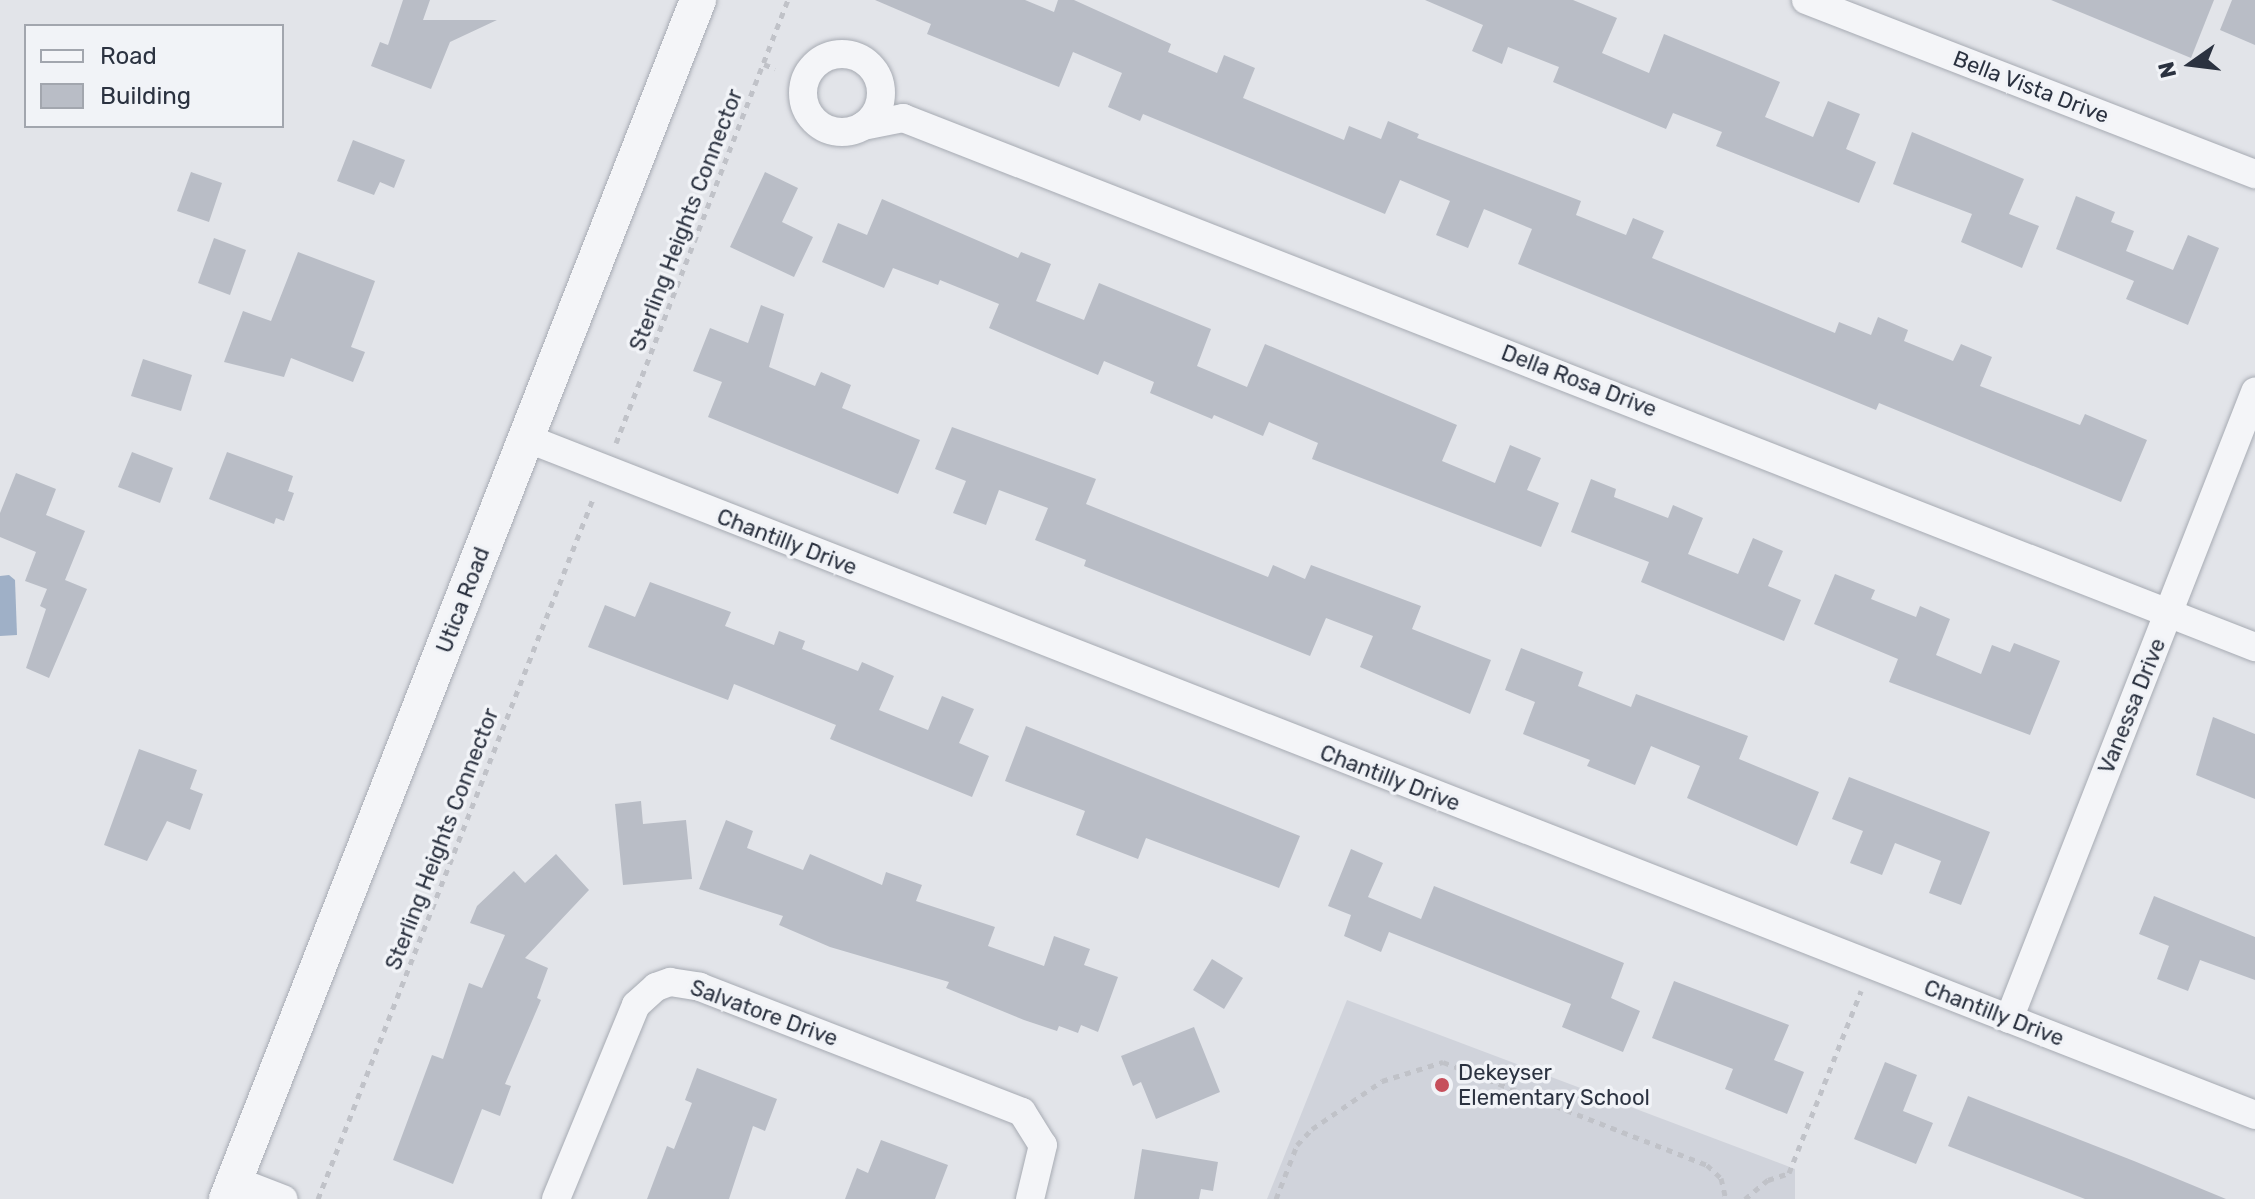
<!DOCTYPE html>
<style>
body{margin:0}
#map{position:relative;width:2255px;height:1199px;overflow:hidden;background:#e2e4e9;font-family:Rubik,sans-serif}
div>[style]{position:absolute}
.built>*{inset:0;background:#d0d3db}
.water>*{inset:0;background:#9fb0c7}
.building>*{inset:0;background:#b9bdc6}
.path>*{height:5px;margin-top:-2.5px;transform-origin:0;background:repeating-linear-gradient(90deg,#c0c2c8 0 6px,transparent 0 12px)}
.roads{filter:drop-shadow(0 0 2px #a7abb3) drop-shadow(0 0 2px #a7abb3)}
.minor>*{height:28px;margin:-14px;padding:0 14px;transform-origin:14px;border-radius:14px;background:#f4f5f8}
.minor>.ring{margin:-14px;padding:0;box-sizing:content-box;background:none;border:28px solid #f4f5f8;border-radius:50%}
.tertiary>*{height:36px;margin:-18px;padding:0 18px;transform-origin:18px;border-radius:18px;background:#f4f5f8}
.dots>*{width:22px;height:22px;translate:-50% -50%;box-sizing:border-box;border:4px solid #f1f3f7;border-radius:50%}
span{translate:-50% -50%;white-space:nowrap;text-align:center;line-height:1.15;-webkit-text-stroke:7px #f1f3f7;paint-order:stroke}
.street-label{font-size:22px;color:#2b3240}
.poi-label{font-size:22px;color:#2b3240}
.left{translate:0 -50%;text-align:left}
.legend{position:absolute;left:24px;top:24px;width:260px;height:104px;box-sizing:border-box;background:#f1f3f7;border:2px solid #a2a6ae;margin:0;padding:10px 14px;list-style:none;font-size:24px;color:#2b3240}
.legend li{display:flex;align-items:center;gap:16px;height:40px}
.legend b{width:40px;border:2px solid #a2a6ae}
.north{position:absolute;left:2151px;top:24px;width:80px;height:80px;-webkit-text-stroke:6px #f1f3f7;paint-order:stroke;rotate:256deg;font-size:22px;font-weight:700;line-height:32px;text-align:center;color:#2b3240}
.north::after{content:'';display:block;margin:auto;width:28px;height:36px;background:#2b3240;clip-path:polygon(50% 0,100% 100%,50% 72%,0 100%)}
</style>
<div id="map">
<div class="built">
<i style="clip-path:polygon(1347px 1000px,1795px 1169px,1795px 1199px,1267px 1199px)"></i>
</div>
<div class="water">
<i style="clip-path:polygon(9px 575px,15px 580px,17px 635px,0 636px,0 576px)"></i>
</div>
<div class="building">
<i style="clip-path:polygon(403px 0,430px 0,423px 20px,497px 20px,450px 42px,431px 89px,371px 66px,380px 42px,388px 45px)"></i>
<i style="clip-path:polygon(875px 0,1025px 0,1054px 12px,1058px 0,1074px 0,1171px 44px,1168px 52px,1217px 73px,1224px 55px,1255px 68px,1243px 98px,1344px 140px,1349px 126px,1381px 139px,1388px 121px,1419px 134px,1417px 138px,1581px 201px,1576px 215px,1626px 235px,1633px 218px,1664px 231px,1652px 258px,1835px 333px,1839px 322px,1871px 335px,1878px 317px,1908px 330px,1904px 341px,1953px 361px,1961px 344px,1992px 357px,1980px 386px,2080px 425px,2085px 414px,2147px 440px,2121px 502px,1879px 403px,1876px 410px,1518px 264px,1532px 229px,1484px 209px,1468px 248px,1436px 235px,1450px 201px,1400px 180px,1385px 214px,1143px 114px,1140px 121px,1108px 107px,1122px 73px,1073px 52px,1059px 87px,927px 34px,931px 24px)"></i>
<i style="clip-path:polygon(1425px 0,1573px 0,1617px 18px,1602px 53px,1649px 73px,1664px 34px,1780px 82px,1765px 117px,1813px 137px,1828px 101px,1860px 114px,1846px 149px,1876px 162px,1859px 203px,1716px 146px,1722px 132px,1673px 113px,1666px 129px,1553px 82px,1559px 67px,1508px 47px,1502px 64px,1472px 51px,1483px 25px)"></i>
<i style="clip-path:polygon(2051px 0,2214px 0,2191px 58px)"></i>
<i style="clip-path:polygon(2232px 0,2255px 0,2255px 45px,2220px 30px)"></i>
<i style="clip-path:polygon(1912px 132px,2024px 179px,2009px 214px,2039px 226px,2022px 268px,1961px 242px,1972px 214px,1893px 184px)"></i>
<i style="clip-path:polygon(353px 140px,405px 160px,394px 188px,380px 182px,374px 195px,337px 181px)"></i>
<i style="clip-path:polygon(191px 172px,222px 183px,209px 222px,177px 211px)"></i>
<i style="clip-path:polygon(765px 172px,798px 188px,782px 222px,813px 237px,794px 277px,730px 247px)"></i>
<i style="clip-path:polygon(2076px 196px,2115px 212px,2111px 222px,2134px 231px,2126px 251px,2173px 270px,2188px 235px,2219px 248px,2188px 325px,2126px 299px,2134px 281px,2056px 249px)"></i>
<i style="clip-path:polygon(882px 199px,1018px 258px,1021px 252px,1051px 264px,1036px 301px,1084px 320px,1099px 283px,1211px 329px,1197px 366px,1247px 387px,1265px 344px,1457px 425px,1442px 461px,1495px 483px,1510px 445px,1541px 458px,1527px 490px,1559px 503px,1541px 547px,1312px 459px,1318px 443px,1269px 422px,1263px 436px,1214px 415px,1212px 419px,1150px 393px,1154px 382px,1104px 361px,1098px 375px,989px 328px,999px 304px,940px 280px,938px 285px,893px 268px,884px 288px,822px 262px,838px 223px,867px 235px)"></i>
<i style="clip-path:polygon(214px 238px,246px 250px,230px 295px,198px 283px)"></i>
<i style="clip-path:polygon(298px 252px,375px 281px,351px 347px,365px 352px,353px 382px,291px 358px,284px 377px,224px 362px,243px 311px,271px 321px)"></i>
<i style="clip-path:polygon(761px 305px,784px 314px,769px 367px,815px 386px,821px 372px,851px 385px,842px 408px,920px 440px,898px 494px,708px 417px,722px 382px,693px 371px,710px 328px,748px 343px)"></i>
<i style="clip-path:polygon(143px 359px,192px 375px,181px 411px,131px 396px)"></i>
<i style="clip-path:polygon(952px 427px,1096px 479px,1086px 504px,1268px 577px,1273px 565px,1305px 579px,1311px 565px,1421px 606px,1412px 629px,1491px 660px,1470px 714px,1360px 667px,1373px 636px,1326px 618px,1310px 656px,1084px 566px,1086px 560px,1035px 540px,1048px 508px,999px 490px,986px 525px,953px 513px,966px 481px,935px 469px)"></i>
<i style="clip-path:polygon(132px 452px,173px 468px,160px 503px,118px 487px)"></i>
<i style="clip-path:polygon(227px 452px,293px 476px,288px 491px,294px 493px,284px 521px,276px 518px,274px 524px,209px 499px)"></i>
<i style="clip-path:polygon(16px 473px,56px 489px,46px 515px,85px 531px,65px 580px,87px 589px,49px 678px,26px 668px,46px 609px,40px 606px,47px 589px,25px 581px,36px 552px,0 537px,0 513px)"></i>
<i style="clip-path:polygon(1591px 479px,1616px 489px,1614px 497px,1668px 518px,1673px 505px,1703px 518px,1688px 554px,1738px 574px,1753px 538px,1783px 551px,1768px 586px,1801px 600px,1784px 641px,1641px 582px,1649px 562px,1571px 532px)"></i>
<i style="clip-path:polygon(1835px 574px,1875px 590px,1871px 599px,1916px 617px,1920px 606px,1950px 619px,1936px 655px,1981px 674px,1992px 645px,2010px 652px,2014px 643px,2060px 661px,2030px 735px,1889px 682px,1898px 659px,1814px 624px)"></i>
<i style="clip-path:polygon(650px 582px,731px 612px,725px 626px,774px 645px,779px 631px,805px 641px,802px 649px,858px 671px,862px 662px,894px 676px,879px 710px,928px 730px,942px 696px,974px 709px,959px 743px,989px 756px,972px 797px,830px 739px,836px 725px,734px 684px,728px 700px,588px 647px,605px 605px,635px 617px)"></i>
<i style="clip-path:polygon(1521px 648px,1583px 672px,1578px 686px,1631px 707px,1636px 694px,1748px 736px,1739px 759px,1819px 792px,1797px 846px,1687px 798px,1700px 766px,1651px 746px,1635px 785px,1587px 766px,1590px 760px,1523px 734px,1535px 702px,1505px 690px)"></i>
<i style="clip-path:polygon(2213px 717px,2255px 734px,2255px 799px,2196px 775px)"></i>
<i style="clip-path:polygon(1026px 726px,1300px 836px,1279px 888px,1146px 838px,1138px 859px,1076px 835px,1085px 811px,1005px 781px)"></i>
<i style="clip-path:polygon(139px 749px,197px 770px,190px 789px,203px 794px,190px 830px,167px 821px,147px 861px,104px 845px)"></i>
<i style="clip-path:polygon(1849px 777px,1990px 832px,1961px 905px,1929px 893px,1941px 861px,1895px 843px,1882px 875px,1850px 863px,1863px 831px,1832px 819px)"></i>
<i style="clip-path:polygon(641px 801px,643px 824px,686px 820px,692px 879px,623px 885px,615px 804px)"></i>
<i style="clip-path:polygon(726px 820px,753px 831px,747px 848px,803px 870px,810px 854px,882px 885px,886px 872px,922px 885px,916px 901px,995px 927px,988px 946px,1044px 966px,1054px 936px,1090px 949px,1084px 965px,1118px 977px,1098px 1032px,1081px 1025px,1078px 1033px,1059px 1026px,1057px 1031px,1024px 1020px,946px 988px,949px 982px,830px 947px,779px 925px,783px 916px,699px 889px)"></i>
<i style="clip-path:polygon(1351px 849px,1383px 863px,1368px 897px,1421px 919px,1434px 886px,1624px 963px,1611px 998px,1640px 1011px,1623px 1052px,1562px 1027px,1571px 1004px,1389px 932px,1381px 952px,1344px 936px,1351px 915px,1328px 906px)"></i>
<i style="clip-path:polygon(556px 854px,589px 890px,525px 958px,548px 968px,537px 998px,541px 1000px,505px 1084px,511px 1086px,500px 1116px,482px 1109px,453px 1184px,393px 1160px,432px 1055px,443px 1059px,469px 983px,482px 988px,505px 935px,470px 923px,477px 906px,514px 871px,525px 883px)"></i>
<i style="clip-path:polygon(2154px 896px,2255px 937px,2255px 980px,2200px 960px,2188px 991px,2157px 979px,2169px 946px,2139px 934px)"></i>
<i style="clip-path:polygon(1212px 959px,1243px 978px,1224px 1009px,1193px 990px)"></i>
<i style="clip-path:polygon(1674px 981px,1789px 1025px,1774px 1060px,1804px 1072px,1787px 1114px,1725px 1089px,1733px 1069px,1652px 1038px)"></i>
<i style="clip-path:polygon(1194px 1027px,1220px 1092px,1156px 1119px,1141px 1082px,1133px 1086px,1121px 1056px)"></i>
<i style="clip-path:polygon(1885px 1062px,1917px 1075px,1903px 1111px,1933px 1123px,1916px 1164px,1854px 1139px)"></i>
<i style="clip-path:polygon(697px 1068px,777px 1099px,765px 1131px,753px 1126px,729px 1199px,647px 1199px,667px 1146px,674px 1149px,692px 1103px,685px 1100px)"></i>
<i style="clip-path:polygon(1968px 1096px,2134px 1161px,2226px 1199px,2085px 1199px,1948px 1146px)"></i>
<i style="clip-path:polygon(881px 1140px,948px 1165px,935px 1199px,845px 1199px,857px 1168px,868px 1173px)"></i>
<i style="clip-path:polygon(1142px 1149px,1218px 1162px,1213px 1191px,1201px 1189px,1199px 1199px,1134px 1199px)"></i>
</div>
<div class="path">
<i style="left:764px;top:64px;width:12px;rotate:24deg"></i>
<i style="left:616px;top:443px;width:475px;rotate:-68.8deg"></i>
<i style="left:318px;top:1199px;width:755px;rotate:-68.56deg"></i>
<i style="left:1276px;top:1199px;width:58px;rotate:-68.7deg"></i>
<i style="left:1297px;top:1145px;width:22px;rotate:-47deg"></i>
<i style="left:1312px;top:1129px;width:85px;rotate:-34.4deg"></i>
<i style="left:1382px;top:1081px;width:64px;rotate:-17.3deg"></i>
<i style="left:1443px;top:1062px;width:283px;rotate:21.3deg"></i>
<i style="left:1707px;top:1165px;width:19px;rotate:43deg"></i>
<i style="left:1721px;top:1178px;width:22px;rotate:77deg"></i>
<i style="left:1745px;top:1199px;width:30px;rotate:-40deg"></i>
<i style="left:1768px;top:1180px;width:22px;rotate:-18deg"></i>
<i style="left:1789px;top:1173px;width:196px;rotate:-68.4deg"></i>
</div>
<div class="roads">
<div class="minor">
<i style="left:1806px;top:0;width:482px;rotate:21.2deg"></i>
<i class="ring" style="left:803px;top:54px;width:50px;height:50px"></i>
<i style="left:863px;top:126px;width:41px;rotate:-11.3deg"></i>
<i style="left:903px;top:118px;width:1452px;rotate:21.37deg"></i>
<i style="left:526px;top:438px;width:1857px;rotate:21.38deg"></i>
<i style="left:2009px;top:1019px;width:674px;rotate:-68.58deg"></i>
<i style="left:234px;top:1180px;width:53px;rotate:21.2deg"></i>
<i style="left:556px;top:1199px;width:210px;rotate:-67.6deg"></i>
<i style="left:636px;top:1005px;width:27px;rotate:-42deg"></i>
<i style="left:656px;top:987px;width:15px;rotate:-20deg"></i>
<i style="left:670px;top:982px;width:30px;rotate:9deg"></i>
<i style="left:700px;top:987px;width:345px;rotate:21.2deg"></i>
<i style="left:1022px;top:1112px;width:39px;rotate:58deg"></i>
<i style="left:1043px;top:1145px;width:56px;rotate:103.5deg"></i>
</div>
<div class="tertiary">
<i style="left:227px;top:1199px;width:1288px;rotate:-68.55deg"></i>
</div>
</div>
<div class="dots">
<i style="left:1442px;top:1085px;background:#c64f5b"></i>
</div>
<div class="street-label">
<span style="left:2031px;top:87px;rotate:21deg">Bella Vista Drive</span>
<span style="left:686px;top:220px;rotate:-69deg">Sterling Heights Connector</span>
<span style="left:1579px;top:381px;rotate:21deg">Della Rosa Drive</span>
<span style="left:787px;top:542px;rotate:21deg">Chantilly Drive</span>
<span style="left:463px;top:600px;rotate:-69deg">Utica Road</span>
<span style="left:2132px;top:706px;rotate:-68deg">Vanessa Drive</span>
<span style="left:1390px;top:778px;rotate:21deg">Chantilly Drive</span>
<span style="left:442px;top:839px;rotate:-69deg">Sterling Heights Connector</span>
<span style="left:764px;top:1013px;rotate:20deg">Salvatore Drive</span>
<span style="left:1994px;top:1013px;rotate:21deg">Chantilly Drive</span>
</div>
<div class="poi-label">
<span class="left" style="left:1458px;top:1085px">Dekeyser<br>Elementary School</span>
</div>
<ul class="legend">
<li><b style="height:10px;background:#f4f5f8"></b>Road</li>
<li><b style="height:22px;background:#b9bdc6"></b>Building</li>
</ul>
<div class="north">N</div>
</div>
